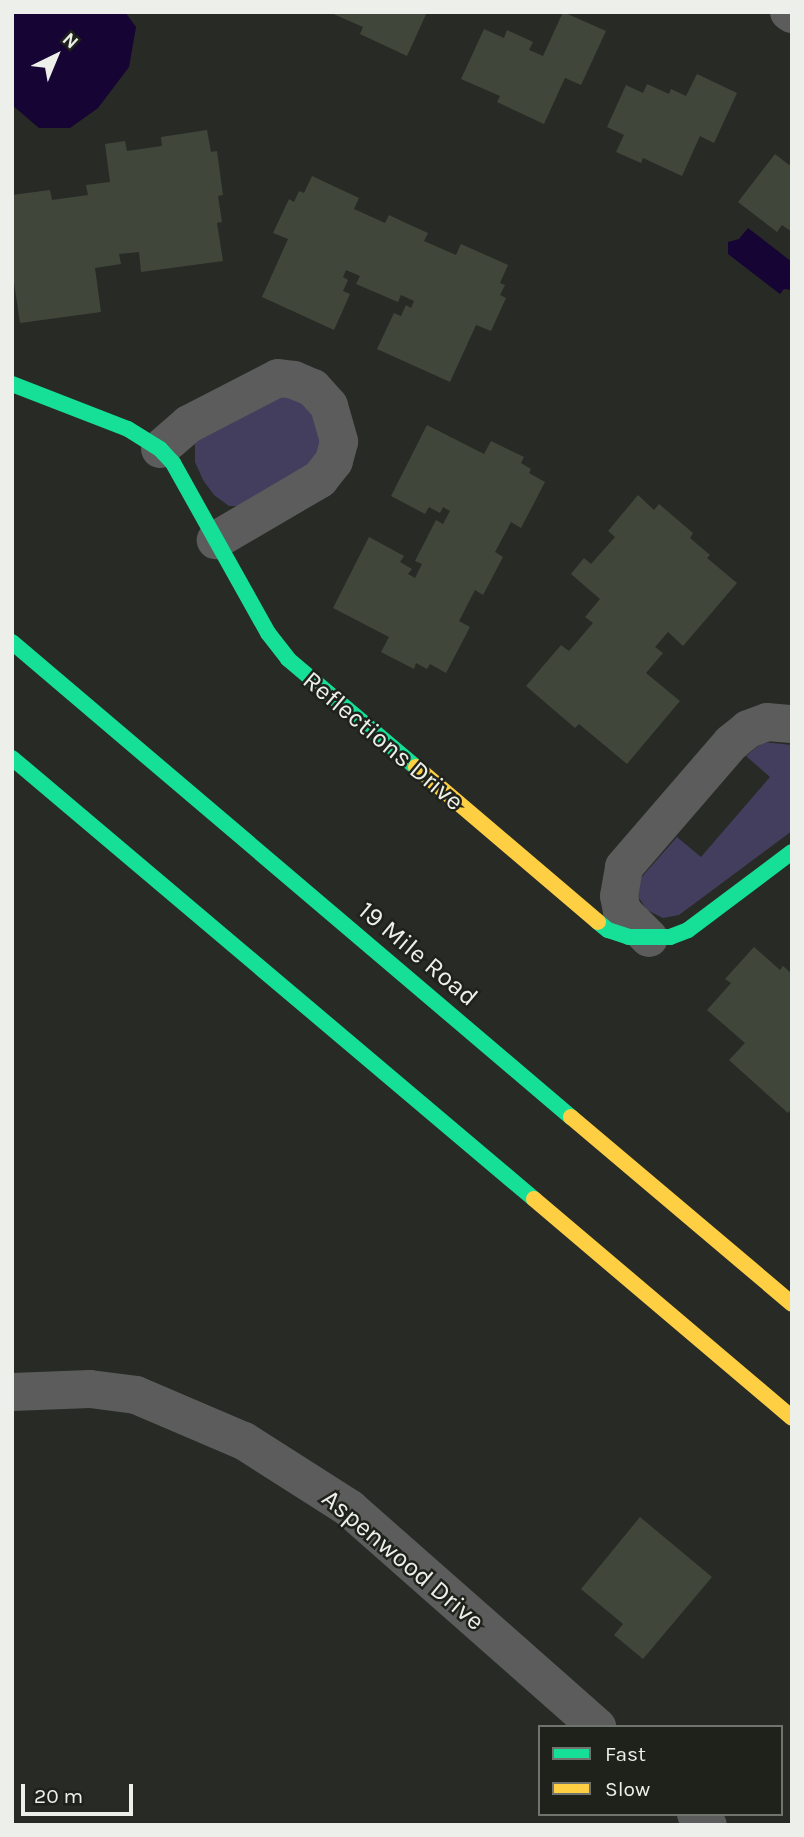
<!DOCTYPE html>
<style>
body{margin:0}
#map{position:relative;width:804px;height:1837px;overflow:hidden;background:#272a25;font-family:Karla,sans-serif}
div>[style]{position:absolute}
.green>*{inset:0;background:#433e5e}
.water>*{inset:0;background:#150434}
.building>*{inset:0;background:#40473a}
.street>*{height:38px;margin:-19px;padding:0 19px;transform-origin:19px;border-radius:19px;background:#5b5c5b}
.fast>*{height:16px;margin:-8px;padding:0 8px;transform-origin:8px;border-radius:8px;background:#16e098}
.slow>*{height:16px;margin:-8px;padding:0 8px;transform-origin:8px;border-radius:8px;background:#ffcf43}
span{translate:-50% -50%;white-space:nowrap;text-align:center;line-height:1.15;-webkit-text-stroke:5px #1e221b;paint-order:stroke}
.street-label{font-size:26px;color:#ecefea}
.frame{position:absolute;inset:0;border:14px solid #ecefea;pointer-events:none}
.legend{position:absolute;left:538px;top:1725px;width:245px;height:91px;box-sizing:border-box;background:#1e221b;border:2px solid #70746e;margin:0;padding:9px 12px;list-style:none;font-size:21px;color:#ecefea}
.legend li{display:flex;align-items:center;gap:14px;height:35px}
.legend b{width:35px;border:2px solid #70746e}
.north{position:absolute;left:21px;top:21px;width:70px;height:70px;-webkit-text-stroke:5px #1e221b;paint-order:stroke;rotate:43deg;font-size:19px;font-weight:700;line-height:28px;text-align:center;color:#ecefea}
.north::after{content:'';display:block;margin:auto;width:24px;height:32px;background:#ecefea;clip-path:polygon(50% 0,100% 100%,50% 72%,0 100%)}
.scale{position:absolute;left:21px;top:1784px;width:112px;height:32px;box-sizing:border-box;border:4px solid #ecefea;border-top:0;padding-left:9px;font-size:21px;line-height:24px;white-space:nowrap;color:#ecefea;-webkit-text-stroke:5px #1e221b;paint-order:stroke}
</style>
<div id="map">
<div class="green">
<i style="clip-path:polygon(270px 395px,305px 401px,323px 436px,311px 470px,245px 506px,229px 506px,214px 495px,203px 480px,195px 462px,195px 444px,204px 431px)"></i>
<i style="clip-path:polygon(763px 742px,792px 745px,792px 831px,679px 915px,663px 918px,647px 910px,637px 895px,639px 880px,677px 837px,701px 857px,770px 777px,746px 756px)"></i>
</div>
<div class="water">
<i style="clip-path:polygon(12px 12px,125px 12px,136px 27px,129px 67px,98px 108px,70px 128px,39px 128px,12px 105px)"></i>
<i style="clip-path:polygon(748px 228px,792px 262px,792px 290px,784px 289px,780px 294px,728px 254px,728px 242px,739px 239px)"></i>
</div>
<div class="building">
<i style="clip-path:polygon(329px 12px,427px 12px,407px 56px,360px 34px,363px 27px)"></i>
<i style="clip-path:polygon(563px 12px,606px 31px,581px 85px,565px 78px,544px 124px,497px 102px,500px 96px,461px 79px,484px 29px,504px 38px,507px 30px,533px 42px,529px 50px,543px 56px)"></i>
<i style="clip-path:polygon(697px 74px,737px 93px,714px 143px,700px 136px,682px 176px,643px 158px,641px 163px,616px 152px,624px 135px,607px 127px,626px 85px,643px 93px,647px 84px,669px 94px,671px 89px,686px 96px)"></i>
<i style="clip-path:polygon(207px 130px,211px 152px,217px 151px,223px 195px,218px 196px,222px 222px,217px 223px,223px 261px,141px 272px,139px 252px,119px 254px,121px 264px,95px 268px,101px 312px,20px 323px,12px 269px,12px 195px,50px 190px,52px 200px,88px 195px,86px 185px,110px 182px,105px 144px,125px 141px,127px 151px,162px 146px,161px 137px)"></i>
<i style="clip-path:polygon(775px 154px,789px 165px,792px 161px,792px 232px,782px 225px,777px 232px,738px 202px)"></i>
<i style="clip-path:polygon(312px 176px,359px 198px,354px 209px,385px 223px,389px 215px,408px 224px,428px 233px,424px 241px,456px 255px,461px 244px,508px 265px,500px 283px,505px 285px,500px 295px,506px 298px,491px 331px,476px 325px,450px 382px,377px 349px,394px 313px,401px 316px,406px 305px,411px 308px,414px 301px,401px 295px,398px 302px,356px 284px,360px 276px,346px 270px,343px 277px,348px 280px,343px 291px,350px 294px,334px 330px,262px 297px,288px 239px,273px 233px,289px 199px,294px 202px,299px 191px,304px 193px)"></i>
<i style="clip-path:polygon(427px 425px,484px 454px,491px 441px,524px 457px,521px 463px,531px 469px,529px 473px,545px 482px,521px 528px,511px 522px,495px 552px,503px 557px,483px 595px,475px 590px,459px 621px,470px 627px,446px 673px,430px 664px,427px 669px,416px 663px,414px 669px,381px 652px,389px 637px,333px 608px,369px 537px,404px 556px,400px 562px,412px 569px,408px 574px,415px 578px,422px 564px,415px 561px,436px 520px,443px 524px,450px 511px,443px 507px,440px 513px,429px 507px,425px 514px,391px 496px)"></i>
<i style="clip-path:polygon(638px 495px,654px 510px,659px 504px,693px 533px,690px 538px,710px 555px,707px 558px,737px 583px,683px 646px,668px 632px,655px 647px,663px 653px,646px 673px,680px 701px,627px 764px,579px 724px,575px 728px,526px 686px,561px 645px,569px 651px,593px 623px,585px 617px,600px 599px,571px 574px,584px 558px,591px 564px,615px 537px,608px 531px)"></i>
<i style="clip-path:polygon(754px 947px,780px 970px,783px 966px,792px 974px,792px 1108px,788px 1113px,729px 1060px,745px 1043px,707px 1010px,731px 983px,725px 979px)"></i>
<i style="clip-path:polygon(640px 1517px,712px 1577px,643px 1659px,614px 1635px,623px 1624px,581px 1589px)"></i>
</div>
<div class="street">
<i style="left:789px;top:12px;width:4px;rotate:34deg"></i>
<i style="left:160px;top:449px;width:38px;rotate:-41deg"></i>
<i style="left:189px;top:424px;width:100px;rotate:-27.3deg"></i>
<i style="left:278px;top:378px;width:16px;rotate:7deg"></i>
<i style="left:294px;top:380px;width:21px;rotate:23deg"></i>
<i style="left:313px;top:388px;width:24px;rotate:48deg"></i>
<i style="left:329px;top:406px;width:37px;rotate:74deg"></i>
<i style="left:339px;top:442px;width:20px;rotate:105deg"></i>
<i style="left:334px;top:461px;width:23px;rotate:128deg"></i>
<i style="left:320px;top:479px;width:121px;rotate:149.6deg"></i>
<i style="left:649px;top:938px;width:38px;rotate:-135deg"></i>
<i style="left:622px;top:911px;width:15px;rotate:-101deg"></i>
<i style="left:619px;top:896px;width:29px;rotate:-80deg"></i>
<i style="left:624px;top:867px;width:164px;rotate:-49.2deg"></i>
<i style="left:731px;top:743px;width:22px;rotate:-39deg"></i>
<i style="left:748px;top:729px;width:20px;rotate:-20deg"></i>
<i style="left:767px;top:722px;width:25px;rotate:5deg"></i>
<i style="left:12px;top:1392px;width:78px;rotate:-2.2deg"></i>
<i style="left:90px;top:1389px;width:46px;rotate:7.4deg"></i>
<i style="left:136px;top:1395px;width:117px;rotate:23.1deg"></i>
<i style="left:244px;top:1441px;width:125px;rotate:32.5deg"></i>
<i style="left:349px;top:1508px;width:331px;rotate:41.4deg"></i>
<i style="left:696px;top:1814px;width:16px;rotate:43deg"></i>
</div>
<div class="fast">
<i style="left:12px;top:384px;width:124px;rotate:21.2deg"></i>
<i style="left:128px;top:429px;width:38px;rotate:32deg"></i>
<i style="left:160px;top:449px;width:19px;rotate:47deg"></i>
<i style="left:173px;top:463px;width:195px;rotate:60.8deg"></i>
<i style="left:268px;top:633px;width:33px;rotate:52deg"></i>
<i style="left:288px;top:659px;width:167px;rotate:40.2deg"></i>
<i style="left:12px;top:642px;width:734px;rotate:40.36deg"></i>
<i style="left:12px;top:758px;width:683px;rotate:40.19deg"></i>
<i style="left:598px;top:922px;width:13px;rotate:39deg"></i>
<i style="left:608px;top:930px;width:22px;rotate:18deg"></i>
<i style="left:629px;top:937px;width:41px"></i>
<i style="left:670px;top:937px;width:19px;rotate:-21deg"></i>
<i style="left:688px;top:930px;width:130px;rotate:-36.9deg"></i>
</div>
<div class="slow">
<i style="left:416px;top:767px;width:239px;rotate:40.4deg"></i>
<i style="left:571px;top:1117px;width:289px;rotate:40.2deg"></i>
<i style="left:534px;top:1199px;width:338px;rotate:40.3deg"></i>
</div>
<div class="street-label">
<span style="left:383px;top:741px;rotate:40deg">Reflections Drive</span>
<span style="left:418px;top:954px;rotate:40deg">19 Mile Road</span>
<span style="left:403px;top:1560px;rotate:40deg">Aspenwood Drive</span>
</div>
<div class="frame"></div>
<ul class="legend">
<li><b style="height:9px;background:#16e098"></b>Fast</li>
<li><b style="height:9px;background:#ffcf43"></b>Slow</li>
</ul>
<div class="north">N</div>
<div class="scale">20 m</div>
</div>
